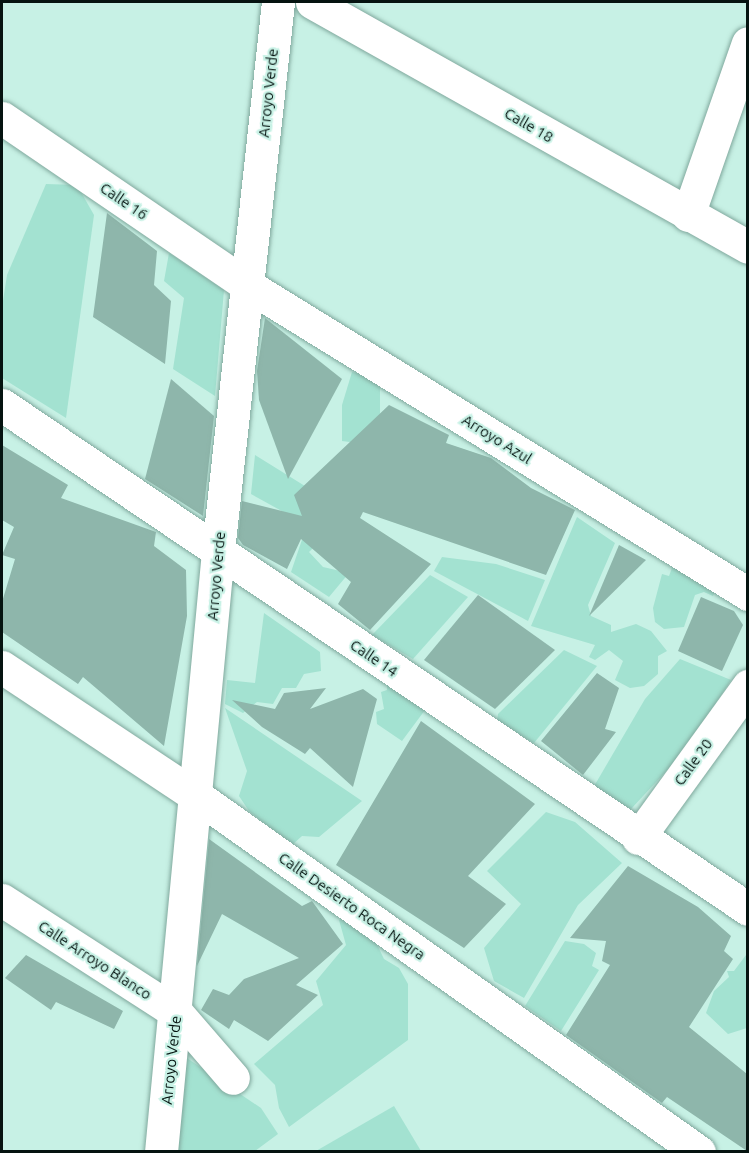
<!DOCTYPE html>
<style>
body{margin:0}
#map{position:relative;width:749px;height:1153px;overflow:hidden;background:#c7f1e5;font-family:Ubuntu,sans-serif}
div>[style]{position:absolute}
.green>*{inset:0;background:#a3e2d1}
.building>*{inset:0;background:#8eb6ab}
.roads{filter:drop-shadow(0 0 2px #80a89d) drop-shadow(0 0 2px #80a89d)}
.minor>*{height:33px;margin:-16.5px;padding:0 16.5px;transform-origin:16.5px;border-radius:16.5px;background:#fff}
.tertiary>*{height:33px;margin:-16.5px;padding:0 16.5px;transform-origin:16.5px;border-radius:16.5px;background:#fff}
span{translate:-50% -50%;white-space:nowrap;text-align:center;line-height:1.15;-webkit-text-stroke:4.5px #c7f1e5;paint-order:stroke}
.street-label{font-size:15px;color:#051310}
.frame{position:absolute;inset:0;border:3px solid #051310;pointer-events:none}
</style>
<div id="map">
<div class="green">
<i style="clip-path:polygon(46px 184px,77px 185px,94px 215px,66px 418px,2px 378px,2px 307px,7px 275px)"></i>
<i style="clip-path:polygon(169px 253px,224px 290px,215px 396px,173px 369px,184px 298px,164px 281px)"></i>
<i style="clip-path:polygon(352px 372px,363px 374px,380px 387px,380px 446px,342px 441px,342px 405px)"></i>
<i style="clip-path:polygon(255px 455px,321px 496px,316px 545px,309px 552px,323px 567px,349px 573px,329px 597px,291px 572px,307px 525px,251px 494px)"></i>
<i style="clip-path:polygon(577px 517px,615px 543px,588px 605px,591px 616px,611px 625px,611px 632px,636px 624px,651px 631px,667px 651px,658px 656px,658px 674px,644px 686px,630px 688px,615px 680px,623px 661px,609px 650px,595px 660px,589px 657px,595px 645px,531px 626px)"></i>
<i style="clip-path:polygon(442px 557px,496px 564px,545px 580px,528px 621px,434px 571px)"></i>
<i style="clip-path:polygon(676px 557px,719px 582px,713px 596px,704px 592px,695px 595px,684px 627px,664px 629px,655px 622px,653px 608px,662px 574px,669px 576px)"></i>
<i style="clip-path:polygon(430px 575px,468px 597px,413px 659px,372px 635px)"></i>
<i style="clip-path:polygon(264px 613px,320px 652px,321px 671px,304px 674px,296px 688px,282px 688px,273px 704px,257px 702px,243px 713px,225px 704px,227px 680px,255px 683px)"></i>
<i style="clip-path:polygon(564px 650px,597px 666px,534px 743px,497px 722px,498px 714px)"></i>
<i style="clip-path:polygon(680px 659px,731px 680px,684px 752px,631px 809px,593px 788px,645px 699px)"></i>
<i style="clip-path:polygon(387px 682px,425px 710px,402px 741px,377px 724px,376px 712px,384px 709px,381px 692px,387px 690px)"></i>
<i style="clip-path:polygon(225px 708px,362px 801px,319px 837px,302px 836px,292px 845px,249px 811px,239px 796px,247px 771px)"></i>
<i style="clip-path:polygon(546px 812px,575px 822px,622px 863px,578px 905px,524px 998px,494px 981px,484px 948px,521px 904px,487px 871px)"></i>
<i style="clip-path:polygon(354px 914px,370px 930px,384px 959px,399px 968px,408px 984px,408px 1040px,289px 1127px,279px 1108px,275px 1085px,254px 1064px,323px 1005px,316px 981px,346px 945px,339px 920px)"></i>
<i style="clip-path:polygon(565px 941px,584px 944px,596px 953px,592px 966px,599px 970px,561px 1031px,525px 1006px)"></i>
<i style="clip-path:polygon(746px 955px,747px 1028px,728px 1034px,706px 1013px,714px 991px,729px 977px,727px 971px,734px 971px)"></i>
<i style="clip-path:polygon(175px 1050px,261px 1108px,278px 1134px,255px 1151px,164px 1152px)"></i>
<i style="clip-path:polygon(394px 1106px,421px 1151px,316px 1151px)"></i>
</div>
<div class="building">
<i style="clip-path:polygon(107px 213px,157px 251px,154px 285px,171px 301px,165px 364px,93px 317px)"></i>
<i style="clip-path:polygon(265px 318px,342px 379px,288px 479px,259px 400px,257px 371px)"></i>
<i style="clip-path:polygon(171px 379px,214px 416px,203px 516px,145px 479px)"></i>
<i style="clip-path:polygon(389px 405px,449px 435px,446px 443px,491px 458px,531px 488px,575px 510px,546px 575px,363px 512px,360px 518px,431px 564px,370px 630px,338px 604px,351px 582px,301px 539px,287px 569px,243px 545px,238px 538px,242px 501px,302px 516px,294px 495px)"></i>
<i style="clip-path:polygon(2px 445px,68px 485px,61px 498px,156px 532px,154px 546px,186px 570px,187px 616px,164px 746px,83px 677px,78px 684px,2px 632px,2px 602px,15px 559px,2px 555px,14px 527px,2px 520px)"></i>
<i style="clip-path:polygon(619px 545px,646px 560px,589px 616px)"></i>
<i style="clip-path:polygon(478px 595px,555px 650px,495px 709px,424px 660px)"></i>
<i style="clip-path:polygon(701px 597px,734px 611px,743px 625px,722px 671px,678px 651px)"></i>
<i style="clip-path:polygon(597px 673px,619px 688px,605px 729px,616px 732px,583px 775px,541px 741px)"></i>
<i style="clip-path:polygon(326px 688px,310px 709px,363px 689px,377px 699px,353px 787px,310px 748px,305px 754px,262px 727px,232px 700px,275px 709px,284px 693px)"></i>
<i style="clip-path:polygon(421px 721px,535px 804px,468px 876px,506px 904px,464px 948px,336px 865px)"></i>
<i style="clip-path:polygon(209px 839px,302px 906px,312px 901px,343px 944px,296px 985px,318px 995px,268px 1041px,234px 1020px,229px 1029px,201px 1010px,213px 989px,229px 995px,244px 979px,299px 958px,222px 914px,197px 966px)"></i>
<i style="clip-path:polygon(628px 866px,698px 907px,731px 936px,724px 951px,733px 959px,689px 1027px,747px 1074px,747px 1151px,667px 1097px,662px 1103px,566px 1035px,610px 965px,602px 961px,606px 941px,570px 938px)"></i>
<i style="clip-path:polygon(26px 955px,123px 1011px,114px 1029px,56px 1002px,51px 1010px,5px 978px)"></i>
</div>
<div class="roads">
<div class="minor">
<i style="left:312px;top:2px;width:500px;rotate:29.33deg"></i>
<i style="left:2px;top:118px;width:297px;rotate:34.3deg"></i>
<i style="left:247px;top:285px;width:589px;rotate:31.66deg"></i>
<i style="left:688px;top:215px;width:182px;rotate:-70.8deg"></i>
<i style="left:2px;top:667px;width:235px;rotate:33.6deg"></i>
<i style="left:198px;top:797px;width:614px;rotate:35.32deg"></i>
<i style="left:638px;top:838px;width:188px;rotate:-54.1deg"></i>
<i style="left:2px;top:900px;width:207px;rotate:32.8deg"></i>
<i style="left:176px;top:1012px;width:87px;rotate:49.2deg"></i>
<i style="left:161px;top:1152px;width:604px;rotate:-84.58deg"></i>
<i style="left:218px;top:551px;width:552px;rotate:-83.76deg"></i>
</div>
<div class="tertiary">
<i style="left:2px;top:405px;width:900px;rotate:34.04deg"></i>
</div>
</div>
<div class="street-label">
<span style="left:268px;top:93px;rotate:-84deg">Arroyo Verde</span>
<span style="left:529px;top:125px;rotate:30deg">Calle 18</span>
<span style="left:124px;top:201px;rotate:34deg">Calle 16</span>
<span style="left:497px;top:439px;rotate:32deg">Arroyo Azul</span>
<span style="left:216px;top:576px;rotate:-85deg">Arroyo Verde</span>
<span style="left:374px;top:658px;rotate:34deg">Calle 14</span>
<span style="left:693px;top:762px;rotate:-54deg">Calle 20</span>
<span style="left:352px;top:906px;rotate:35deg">Calle Desierto Roca Negra</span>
<span style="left:95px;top:960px;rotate:33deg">Calle Arroyo Blanco</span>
<span style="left:171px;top:1060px;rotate:-84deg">Arroyo Verde</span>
</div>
<div class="frame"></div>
</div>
